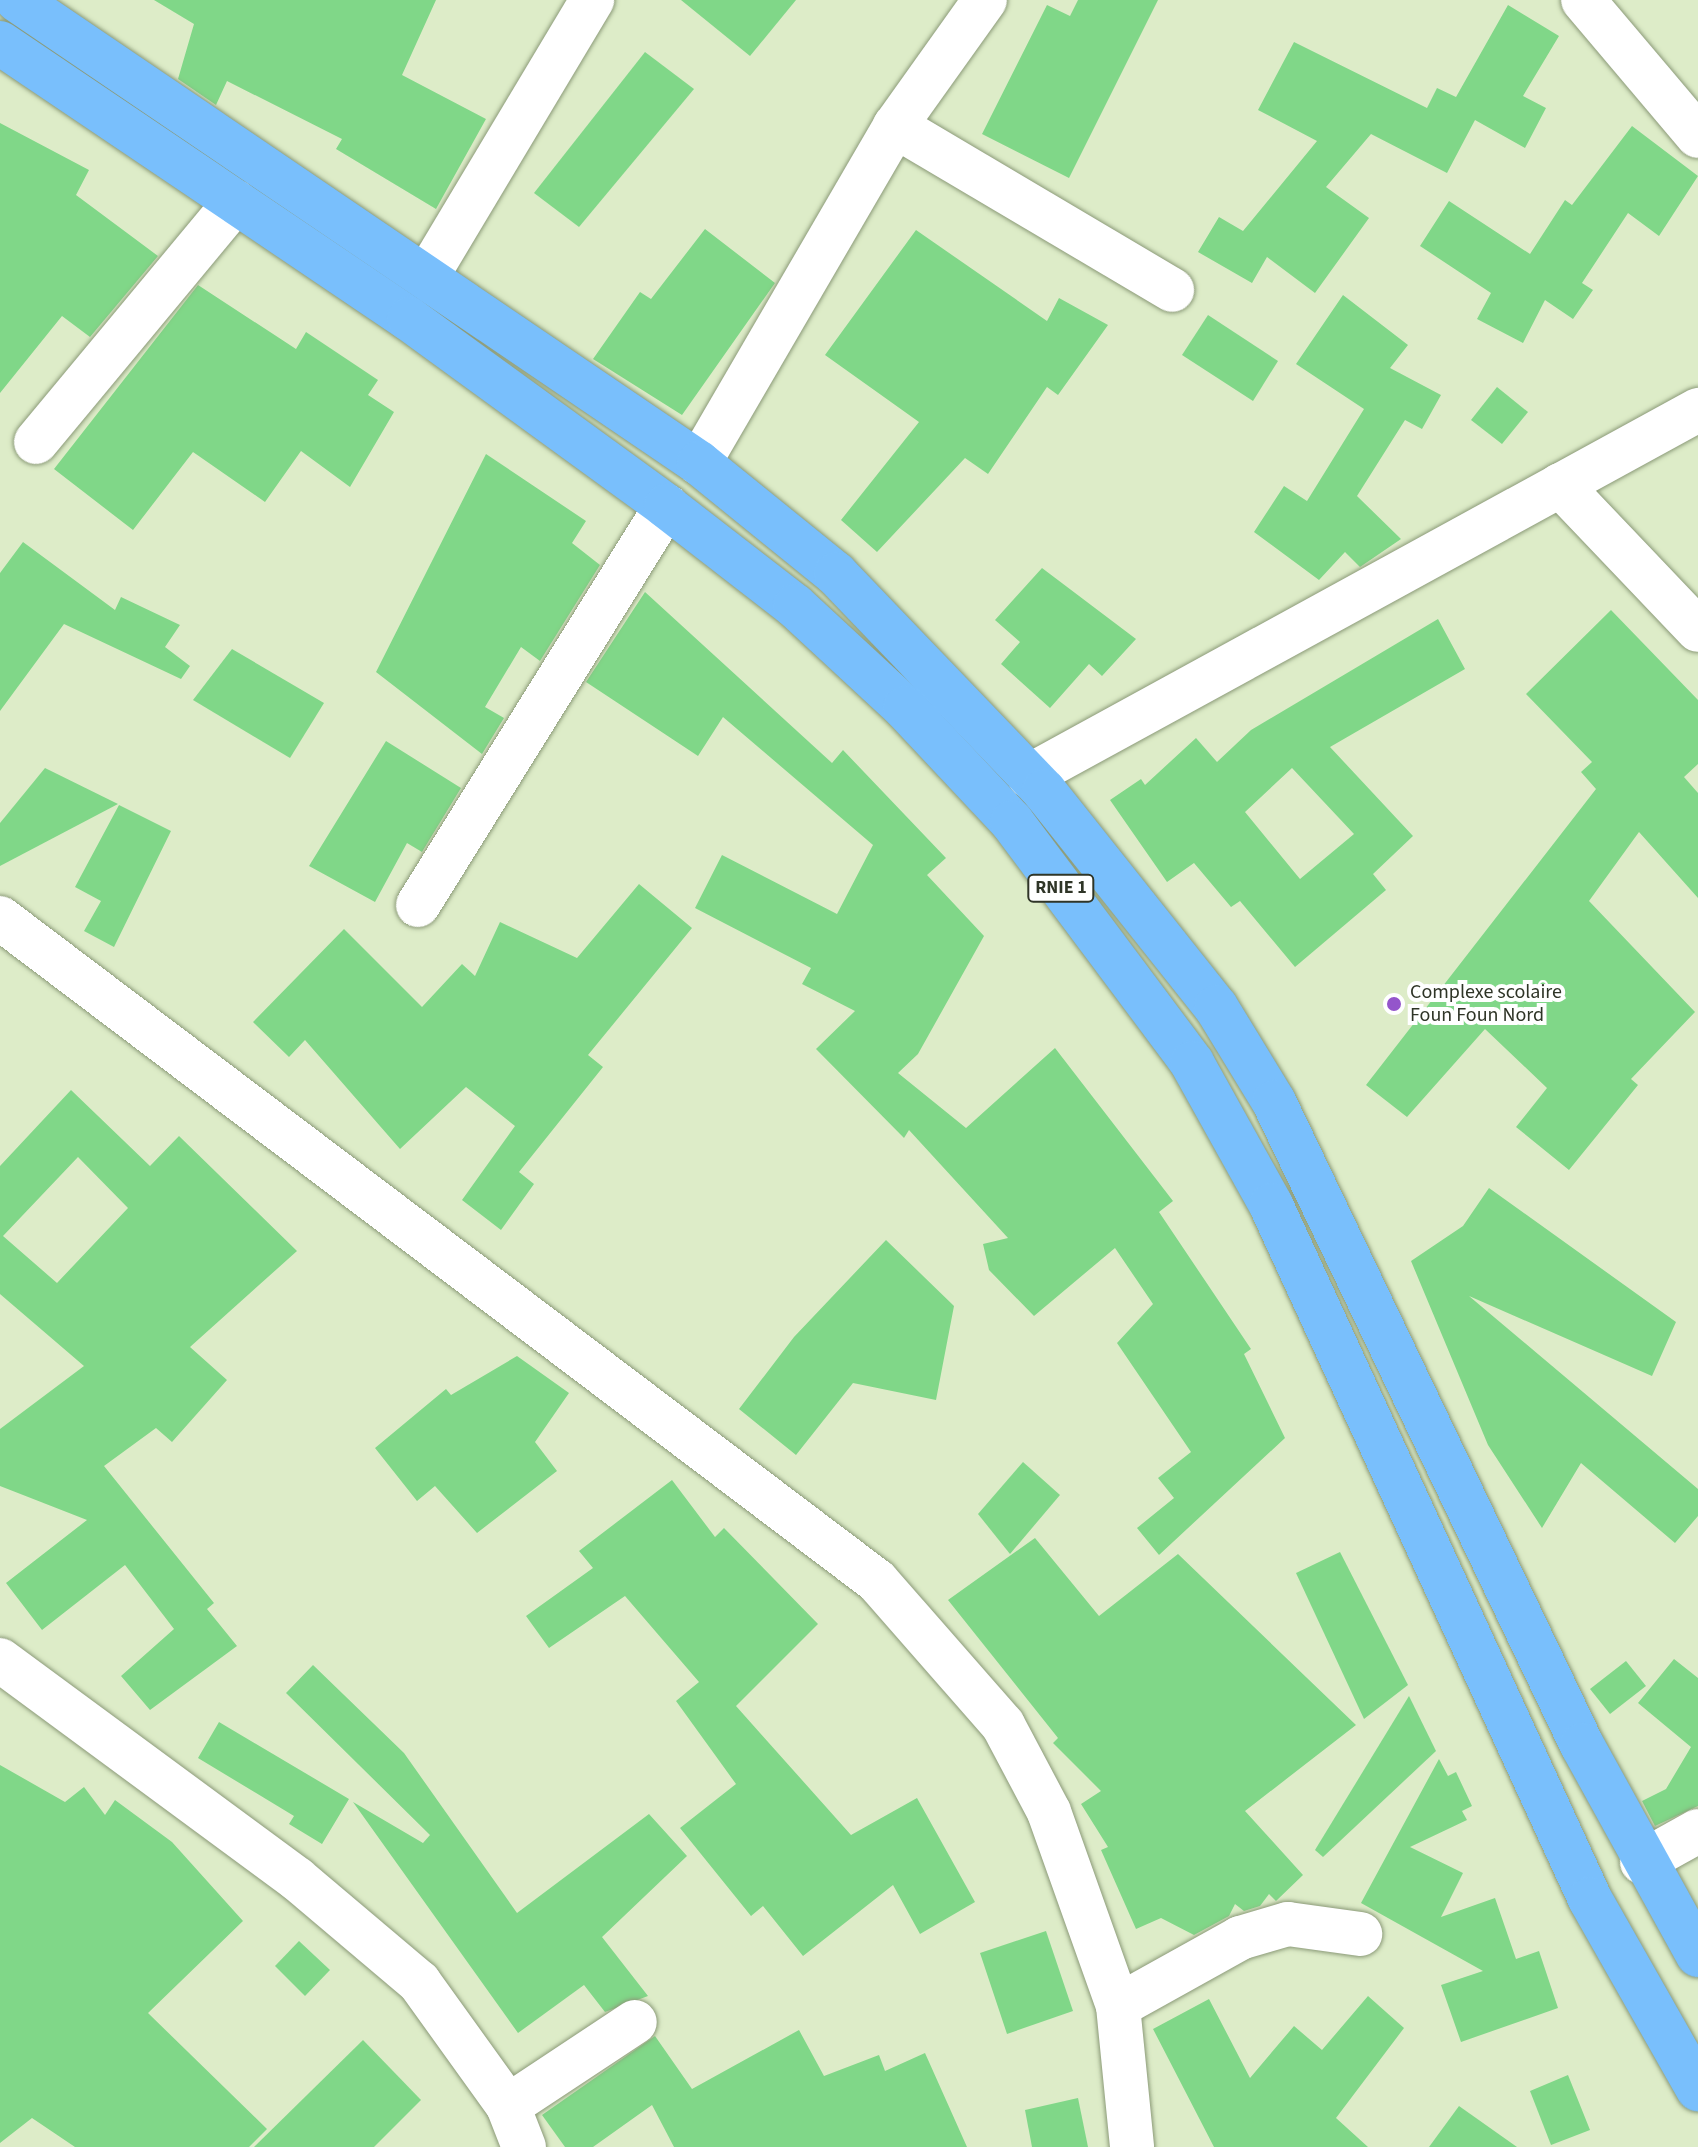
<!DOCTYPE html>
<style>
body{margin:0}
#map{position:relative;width:1698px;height:2147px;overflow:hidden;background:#ddecc8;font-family:"Source Sans 3",sans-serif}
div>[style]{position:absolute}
.building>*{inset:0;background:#80d788}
.roads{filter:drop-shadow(0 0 2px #8b9a78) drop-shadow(0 0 2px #8b9a78)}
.minor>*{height:44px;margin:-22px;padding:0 22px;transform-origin:22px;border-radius:22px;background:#fff}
.highway>*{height:44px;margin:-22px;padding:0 22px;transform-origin:22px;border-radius:22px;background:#79bffc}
.dots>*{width:22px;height:22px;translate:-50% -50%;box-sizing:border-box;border:4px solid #fff;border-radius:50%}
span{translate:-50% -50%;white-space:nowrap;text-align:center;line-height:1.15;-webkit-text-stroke:8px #fff;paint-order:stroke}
.shield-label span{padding:2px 6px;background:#fff;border:2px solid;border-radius:6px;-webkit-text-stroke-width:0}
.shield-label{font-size:18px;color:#2f3527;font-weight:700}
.poi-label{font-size:20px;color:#2f3527}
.left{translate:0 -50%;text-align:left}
</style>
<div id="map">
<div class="building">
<i style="clip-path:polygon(154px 0,436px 0,402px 75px,486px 119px,436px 209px,336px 149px,342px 139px,227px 81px,216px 105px,178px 79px,194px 24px)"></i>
<i style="clip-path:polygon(681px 0,796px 0,750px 56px)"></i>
<i style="clip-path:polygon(1078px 0,1158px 0,1069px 178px,982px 134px,1047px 5px,1070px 16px)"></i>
<i style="clip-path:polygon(1508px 5px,1559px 36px,1523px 96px,1546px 108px,1525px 148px,1475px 120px,1447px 173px,1371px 134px,1326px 187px,1369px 218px,1315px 293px,1267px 257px,1252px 283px,1198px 252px,1219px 217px,1243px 231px,1317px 141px,1258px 110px,1294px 42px,1427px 108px,1437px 88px,1456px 97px)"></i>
<i style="clip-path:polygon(645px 52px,694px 89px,579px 227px,534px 193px)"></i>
<i style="clip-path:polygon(0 123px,89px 170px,76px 195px,158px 256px,90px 337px,62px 316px,0 393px)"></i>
<i style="clip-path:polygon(1632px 126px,1698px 176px,1659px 236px,1628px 213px,1582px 283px,1593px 290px,1573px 319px,1545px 300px,1523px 343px,1477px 319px,1491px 293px,1420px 246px,1449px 201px,1530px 254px,1565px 200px,1572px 205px)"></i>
<i style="clip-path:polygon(705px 229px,775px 283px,682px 415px,593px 359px,640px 292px,651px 299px)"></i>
<i style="clip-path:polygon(916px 230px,1047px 321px,1059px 298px,1108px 325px,1058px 395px,1047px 387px,988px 474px,965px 458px,877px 552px,841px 520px,919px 422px,825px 355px)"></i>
<i style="clip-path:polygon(198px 285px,296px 349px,306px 332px,378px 380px,368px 395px,394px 412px,350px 487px,301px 451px,265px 502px,193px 452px,133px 530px,54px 469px)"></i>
<i style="clip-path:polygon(1343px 295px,1408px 345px,1390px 368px,1441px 395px,1422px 429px,1405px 420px,1357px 496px,1401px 539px,1360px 567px,1345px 552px,1319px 580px,1254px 532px,1284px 486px,1307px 501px,1364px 409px,1296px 364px)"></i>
<i style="clip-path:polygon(1208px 315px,1278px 361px,1253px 401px,1182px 355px)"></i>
<i style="clip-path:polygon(1497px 387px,1528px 412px,1502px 444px,1471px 420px)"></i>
<i style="clip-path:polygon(486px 454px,586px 521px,572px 543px,600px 565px,540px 661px,521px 647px,485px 707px,504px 718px,482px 754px,376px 672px)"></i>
<i style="clip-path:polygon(23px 542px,115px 610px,121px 597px,180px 625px,165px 647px,190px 666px,181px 679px,64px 624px,0 711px,0 573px)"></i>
<i style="clip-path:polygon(1042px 568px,1136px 639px,1102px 676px,1089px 664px,1050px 708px,1001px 664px,1020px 642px,995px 620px)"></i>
<i style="clip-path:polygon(645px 592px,832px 763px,843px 750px,946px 858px,927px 875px,984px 936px,918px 1054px,898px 1073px,966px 1128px,1055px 1048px,1173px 1201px,1159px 1212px,1251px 1349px,1244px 1354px,1285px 1438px,1159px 1555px,1137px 1528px,1174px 1498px,1158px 1478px,1191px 1452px,1117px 1343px,1153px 1304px,1115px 1248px,1034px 1316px,989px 1270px,983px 1244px,1008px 1238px,909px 1130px,904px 1138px,816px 1049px,855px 1011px,802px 984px,811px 968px,695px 908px,722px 855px,837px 914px,873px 845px,723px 717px,698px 756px,586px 682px)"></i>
<i style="clip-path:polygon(1611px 610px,1698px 700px,1698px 764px,1684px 777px,1698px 793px,1698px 898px,1639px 832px,1589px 901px,1695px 1012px,1631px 1079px,1638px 1085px,1569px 1170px,1516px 1127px,1547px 1088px,1485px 1029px,1407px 1117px,1366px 1085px,1596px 789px,1581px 772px,1592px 762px,1526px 694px)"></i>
<i style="clip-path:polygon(evenodd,1438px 619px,1465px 669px,1330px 747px,1413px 836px,1373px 874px,1386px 890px,1295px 967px,1240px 901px,1231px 907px,1194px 863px,1167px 882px,1110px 800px,1141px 779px,1145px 785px,1196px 738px,1217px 762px,1251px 730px,1438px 619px,1292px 768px,1354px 834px,1300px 879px,1245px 812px,1292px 768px)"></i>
<i style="clip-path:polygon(232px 649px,324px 703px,290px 758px,193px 700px)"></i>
<i style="clip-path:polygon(386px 741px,461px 788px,422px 852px,407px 843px,375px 902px,309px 866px)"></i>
<i style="clip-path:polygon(45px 768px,118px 804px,0 866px,0 823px)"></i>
<i style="clip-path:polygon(119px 805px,171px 831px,114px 947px,84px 931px,101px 901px,75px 887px)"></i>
<i style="clip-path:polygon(639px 884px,692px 928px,588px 1055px,603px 1067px,519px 1172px,534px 1184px,501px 1230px,462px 1200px,515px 1126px,466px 1087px,400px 1149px,305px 1040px,289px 1057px,253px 1022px,344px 929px,422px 1007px,462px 964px,475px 976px,500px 922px,577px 958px)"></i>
<i style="clip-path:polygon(evenodd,71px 1090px,150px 1166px,179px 1136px,297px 1251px,190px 1347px,227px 1380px,172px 1442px,156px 1428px,104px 1466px,214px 1603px,207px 1609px,237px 1646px,150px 1710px,121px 1676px,174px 1629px,125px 1565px,42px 1630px,6px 1583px,87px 1520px,0 1486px,0 1429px,84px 1366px,0 1294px,0 1166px,71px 1090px,78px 1157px,128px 1208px,57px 1283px,3px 1236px,78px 1157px)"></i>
<i style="clip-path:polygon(1489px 1188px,1676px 1322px,1652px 1376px,1469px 1296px,1698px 1489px,1698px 1516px,1675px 1543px,1581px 1463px,1542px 1528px,1488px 1445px,1411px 1261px,1463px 1226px)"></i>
<i style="clip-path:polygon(886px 1240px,954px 1306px,936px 1400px,853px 1383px,796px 1455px,739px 1409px,794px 1337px)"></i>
<i style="clip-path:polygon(517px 1356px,569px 1393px,535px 1442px,557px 1471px,477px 1533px,435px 1486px,417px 1501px,375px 1448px,446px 1389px,451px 1395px)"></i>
<i style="clip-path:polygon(1023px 1462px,1060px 1495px,1010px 1554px,978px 1514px)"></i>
<i style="clip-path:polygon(672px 1480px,715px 1537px,724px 1528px,818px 1624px,736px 1706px,851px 1835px,917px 1798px,975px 1902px,920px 1934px,893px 1885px,803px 1956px,763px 1906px,751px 1916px,680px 1828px,736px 1784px,676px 1701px,699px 1682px,625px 1596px,549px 1648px,526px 1616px,593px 1568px,579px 1551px)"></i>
<i style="clip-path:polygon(1035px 1538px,1099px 1616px,1178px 1554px,1356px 1725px,1245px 1811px,1303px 1875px,1276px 1901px,1269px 1894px,1260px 1906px,1244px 1911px,1235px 1904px,1229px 1916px,1194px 1935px,1161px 1918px,1136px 1929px,1101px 1850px,1108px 1847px,1081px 1804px,1101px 1791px,1053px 1743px,1058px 1738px,948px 1600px)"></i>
<i style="clip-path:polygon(1340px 1552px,1408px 1685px,1364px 1719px,1296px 1573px)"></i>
<i style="clip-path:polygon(1674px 1659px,1698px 1678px,1698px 1806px,1655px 1826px,1642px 1801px,1666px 1789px,1691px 1747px,1638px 1703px)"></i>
<i style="clip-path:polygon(1626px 1661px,1646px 1686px,1610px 1714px,1590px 1689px)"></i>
<i style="clip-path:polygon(313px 1665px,404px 1753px,517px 1913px,649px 1814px,687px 1856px,602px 1937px,648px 1996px,605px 2012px,584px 1985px,518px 2033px,353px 1802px,423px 1843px,430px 1835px,286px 1693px)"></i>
<i style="clip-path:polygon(1409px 1696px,1436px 1751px,1323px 1857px,1315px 1850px)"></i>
<i style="clip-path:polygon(219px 1722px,349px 1799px,322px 1844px,289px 1824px,294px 1816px,198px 1758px)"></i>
<i style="clip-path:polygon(1439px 1759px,1448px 1776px,1456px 1772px,1472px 1806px,1462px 1811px,1467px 1820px,1410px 1847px,1463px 1873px,1441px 1917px,1495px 1898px,1516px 1959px,1539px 1951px,1558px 2008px,1461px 2042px,1441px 1985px,1483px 1971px,1361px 1903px)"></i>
<i style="clip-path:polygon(0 1765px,65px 1802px,84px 1787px,105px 1815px,115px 1800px,172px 1842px,243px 1921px,148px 2013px,267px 2129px,249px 2147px,75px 2147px,32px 2118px,0 2143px)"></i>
<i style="clip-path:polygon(1046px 1931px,1073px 2011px,1007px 2034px,980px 1953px)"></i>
<i style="clip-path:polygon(299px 1941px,330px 1970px,305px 1996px,275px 1966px)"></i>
<i style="clip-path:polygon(1368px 1996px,1404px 2028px,1336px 2118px,1368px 2147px,1214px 2147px,1153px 2029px,1209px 1999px,1250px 2078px,1294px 2026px,1322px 2050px)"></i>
<i style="clip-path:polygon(799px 2030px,824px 2076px,879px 2055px,885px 2071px,925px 2053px,967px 2147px,674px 2147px,652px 2105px,593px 2147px,565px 2147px,542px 2115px,655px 2036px,692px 2089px)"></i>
<i style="clip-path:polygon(363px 2040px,421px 2100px,374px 2147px,254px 2147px)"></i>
<i style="clip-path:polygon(1568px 2075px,1590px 2130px,1551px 2145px,1530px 2091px)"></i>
<i style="clip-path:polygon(1078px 2098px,1088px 2147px,1032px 2147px,1025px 2110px)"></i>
<i style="clip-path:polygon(1459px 2106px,1517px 2147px,1429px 2147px)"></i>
</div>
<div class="roads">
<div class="minor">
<i style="left:1583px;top:0;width:178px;rotate:49.8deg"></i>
<i style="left:895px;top:126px;width:322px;rotate:30.6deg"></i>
<i style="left:427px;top:276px;width:322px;rotate:-59.1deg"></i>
<i style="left:36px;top:442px;width:312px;rotate:-50.3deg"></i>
<i style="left:699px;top:463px;width:390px;rotate:-59.8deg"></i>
<i style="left:895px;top:126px;width:155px;rotate:-54.5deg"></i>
<i style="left:1560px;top:485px;width:200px;rotate:46.4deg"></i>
<i style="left:1029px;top:776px;width:763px;rotate:-28.68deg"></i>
<i style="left:418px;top:905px;width:470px;rotate:-58.1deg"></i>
<i style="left:0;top:918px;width:1099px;rotate:37.09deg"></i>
<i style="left:877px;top:1581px;width:191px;rotate:48.8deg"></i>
<i style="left:1003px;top:1725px;width:98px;rotate:62.1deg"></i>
<i style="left:1049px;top:1812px;width:206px;rotate:70.4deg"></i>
<i style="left:1118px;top:2006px;width:142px;rotate:84.3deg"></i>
<i style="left:0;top:1660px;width:369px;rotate:36.4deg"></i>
<i style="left:297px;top:1879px;width:160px;rotate:40.2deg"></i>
<i style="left:419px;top:1982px;width:153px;rotate:54.3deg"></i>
<i style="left:508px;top:2106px;width:44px;rotate:68.7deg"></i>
<i style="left:1642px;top:1862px;width:64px;rotate:-29deg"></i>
<i style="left:1118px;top:2006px;width:140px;rotate:-29.1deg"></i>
<i style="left:1240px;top:1938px;width:50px;rotate:-16.3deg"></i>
<i style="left:1288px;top:1924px;width:73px;rotate:7.9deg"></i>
<i style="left:508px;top:2106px;width:152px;rotate:-33.5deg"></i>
</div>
<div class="highway">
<i style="left:17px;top:0;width:824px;rotate:34.17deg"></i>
<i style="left:699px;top:463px;width:176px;rotate:39deg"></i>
<i style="left:836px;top:574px;width:301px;rotate:46.2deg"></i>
<i style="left:1044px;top:791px;width:276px;rotate:51.5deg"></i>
<i style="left:1216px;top:1007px;width:111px;rotate:58.6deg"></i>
<i style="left:1274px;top:1102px;width:713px;rotate:64.41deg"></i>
<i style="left:1582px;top:1745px;width:240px;rotate:61.1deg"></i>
<i style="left:0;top:43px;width:493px;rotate:34deg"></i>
<i style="left:409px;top:319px;width:318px;rotate:36deg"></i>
<i style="left:666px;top:506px;width:163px;rotate:37.8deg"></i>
<i style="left:795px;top:606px;width:150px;rotate:42.8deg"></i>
<i style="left:905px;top:708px;width:156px;rotate:46.8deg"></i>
<i style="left:1012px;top:822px;width:301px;rotate:53.2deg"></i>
<i style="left:1192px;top:1063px;width:162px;rotate:60.9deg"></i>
<i style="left:1271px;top:1205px;width:764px;rotate:65.31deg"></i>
<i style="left:1590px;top:1899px;width:219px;rotate:60.4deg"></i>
</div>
</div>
<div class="dots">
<i style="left:1394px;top:1004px;background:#9455cb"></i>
</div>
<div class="shield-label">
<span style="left:1061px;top:888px">RNIE 1</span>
</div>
<div class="poi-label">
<span class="left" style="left:1410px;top:1004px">Complexe scolaire<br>Foun Foun Nord</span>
</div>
</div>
